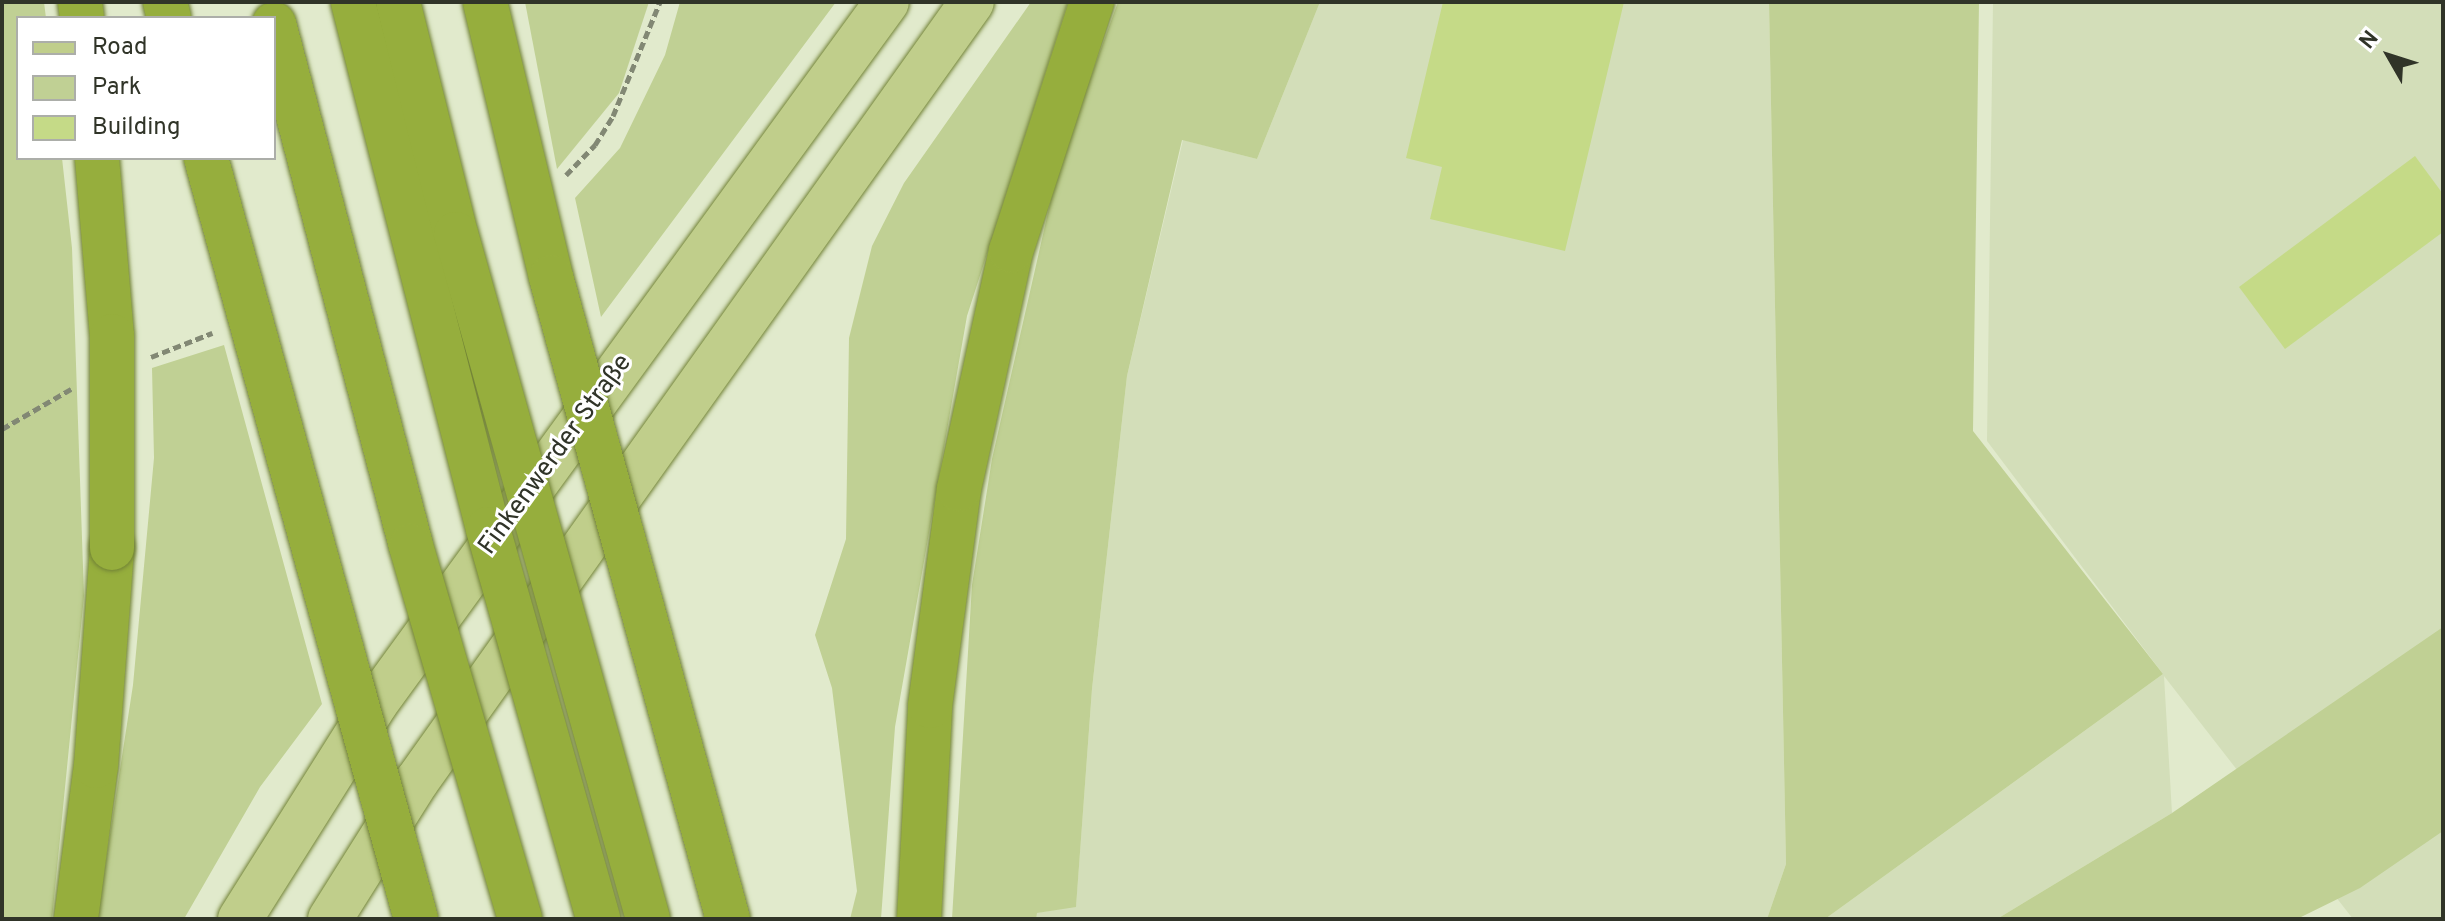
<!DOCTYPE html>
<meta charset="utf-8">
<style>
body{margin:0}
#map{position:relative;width:2445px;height:921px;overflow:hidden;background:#e1eacc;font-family:Overpass,sans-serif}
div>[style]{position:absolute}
.built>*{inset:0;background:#d3deb9}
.green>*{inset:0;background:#c0d094}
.building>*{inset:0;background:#c5da87}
.path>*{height:5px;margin-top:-2.5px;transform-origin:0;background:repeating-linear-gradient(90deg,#828874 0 8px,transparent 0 12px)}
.roads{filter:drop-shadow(0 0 2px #728336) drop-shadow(0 0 2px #728336)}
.major>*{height:44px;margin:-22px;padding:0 22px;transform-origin:22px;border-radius:22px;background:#c0ce8b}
.highway>*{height:44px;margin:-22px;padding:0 22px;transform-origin:22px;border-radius:22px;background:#96ae3d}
.bridges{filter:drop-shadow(0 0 2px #728336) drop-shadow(0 0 2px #728336)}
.highway-bridge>*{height:44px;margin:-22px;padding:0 22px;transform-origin:22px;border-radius:22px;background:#96ae3d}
span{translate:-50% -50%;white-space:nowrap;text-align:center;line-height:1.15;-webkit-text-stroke:6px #fff;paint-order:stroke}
.street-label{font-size:26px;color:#303428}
.frame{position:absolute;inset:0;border:4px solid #303428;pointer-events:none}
.legend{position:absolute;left:16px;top:16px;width:260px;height:144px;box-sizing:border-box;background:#fff;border:2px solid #acaea9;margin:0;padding:10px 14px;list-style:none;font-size:24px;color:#303428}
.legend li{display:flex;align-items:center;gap:16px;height:40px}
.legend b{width:40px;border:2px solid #acaea9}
.north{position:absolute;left:2349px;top:16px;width:80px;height:80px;-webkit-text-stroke:6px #fff;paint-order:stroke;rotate:309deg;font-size:22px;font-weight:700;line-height:32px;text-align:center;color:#303428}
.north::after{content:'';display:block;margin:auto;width:28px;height:36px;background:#303428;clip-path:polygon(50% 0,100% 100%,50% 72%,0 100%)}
</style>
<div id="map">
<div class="built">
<i style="clip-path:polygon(1320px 2px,1769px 2px,1786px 864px,1767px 919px,1036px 919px,1036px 913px,1076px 906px,1092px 689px,1127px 376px,1183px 140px,1257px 159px)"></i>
<i style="clip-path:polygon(1993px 2px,2443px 2px,2443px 919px,2353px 919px,2164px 676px,2172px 813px,1997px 919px,1825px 919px,2163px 674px,1987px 441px)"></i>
</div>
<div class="green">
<i style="clip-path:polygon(2px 2px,44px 2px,46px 18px,18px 18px,18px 158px,62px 158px,72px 248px,84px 596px,52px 919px,2px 919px)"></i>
<i style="clip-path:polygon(525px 2px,649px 2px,619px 93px,557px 169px)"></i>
<i style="clip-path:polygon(680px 2px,836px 2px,601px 317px,575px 198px,620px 148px,665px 55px)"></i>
<i style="clip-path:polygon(1031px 2px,1068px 2px,967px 316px,895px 727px,881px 919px,850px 919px,857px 891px,832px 688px,815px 635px,846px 539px,849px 338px,872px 246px,904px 183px)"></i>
<i style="clip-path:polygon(1118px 2px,1320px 2px,1257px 159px,1182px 140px,1127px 376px,1092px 689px,1076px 907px,1037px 913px,1036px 919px,952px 919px,972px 585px,992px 459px,1059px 164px)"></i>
<i style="clip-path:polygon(1769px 2px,1979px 2px,1973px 431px,2163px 674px,1825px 919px,1767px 919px,1786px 864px)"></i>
<i style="clip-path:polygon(224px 345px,322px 704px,260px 787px,184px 919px,97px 919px,133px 685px,154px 458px,152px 368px)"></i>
<i style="clip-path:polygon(2443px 627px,2443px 831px,2360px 888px,2297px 919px,1997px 919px,2172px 813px)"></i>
</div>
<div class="building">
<i style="clip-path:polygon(1443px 2px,1624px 2px,1565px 251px,1430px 219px,1442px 167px,1406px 158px)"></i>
<i style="clip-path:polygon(2415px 156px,2443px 194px,2443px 232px,2285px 349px,2239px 287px)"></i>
</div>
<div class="path">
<i style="left:566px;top:175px;width:42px;rotate:-46deg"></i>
<i style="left:595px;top:145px;width:34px;rotate:-58deg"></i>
<i style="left:613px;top:116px;width:123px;rotate:-67.6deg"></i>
<i style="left:151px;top:357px;width:66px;rotate:-21.5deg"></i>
<i style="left:2px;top:429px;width:80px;rotate:-30.1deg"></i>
</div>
<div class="roads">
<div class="major">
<i style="left:240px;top:919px;width:255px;rotate:-57.8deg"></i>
<i style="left:376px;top:703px;width:867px;rotate:-53.91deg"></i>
<i style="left:330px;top:919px;width:163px;rotate:-57.8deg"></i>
<i style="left:417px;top:781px;width:956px;rotate:-54.53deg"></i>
</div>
<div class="highway">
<i style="left:80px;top:2px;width:16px;rotate:83deg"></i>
<i style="left:165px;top:2px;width:16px;rotate:76deg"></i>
<i style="left:76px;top:919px;width:154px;rotate:-82.6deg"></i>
<i style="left:96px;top:766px;width:219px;rotate:-85.8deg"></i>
<i style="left:919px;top:919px;width:213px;rotate:-87deg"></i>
<i style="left:930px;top:706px;width:219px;rotate:-82.4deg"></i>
<i style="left:959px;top:489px;width:244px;rotate:-77.7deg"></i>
<i style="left:1011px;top:251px;width:262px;rotate:-72deg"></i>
</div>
</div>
<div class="bridges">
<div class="highway-bridge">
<i style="left:353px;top:2px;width:544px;rotate:75.63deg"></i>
<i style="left:488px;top:529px;width:405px;rotate:74.2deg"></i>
<i style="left:398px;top:2px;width:239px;rotate:76deg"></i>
<i style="left:456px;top:234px;width:711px;rotate:74.34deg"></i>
<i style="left:485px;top:2px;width:283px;rotate:76.5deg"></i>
<i style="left:551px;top:277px;width:666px;rotate:74.59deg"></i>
<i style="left:274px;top:24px;width:540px;rotate:75.29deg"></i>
<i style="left:411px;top:546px;width:389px;rotate:73.7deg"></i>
<i style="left:97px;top:158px;width:179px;rotate:85.2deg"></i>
<i style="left:112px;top:336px;width:212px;rotate:90deg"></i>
<i style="left:206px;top:158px;width:789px;rotate:74.57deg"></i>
</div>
</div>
<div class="street-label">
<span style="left:556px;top:455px;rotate:-54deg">Finkenwerder Straße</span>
</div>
<div class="frame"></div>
<ul class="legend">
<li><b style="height:10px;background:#c0ce8b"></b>Road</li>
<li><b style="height:22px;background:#c0d094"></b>Park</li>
<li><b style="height:22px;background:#c5da87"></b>Building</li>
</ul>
<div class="north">N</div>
</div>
